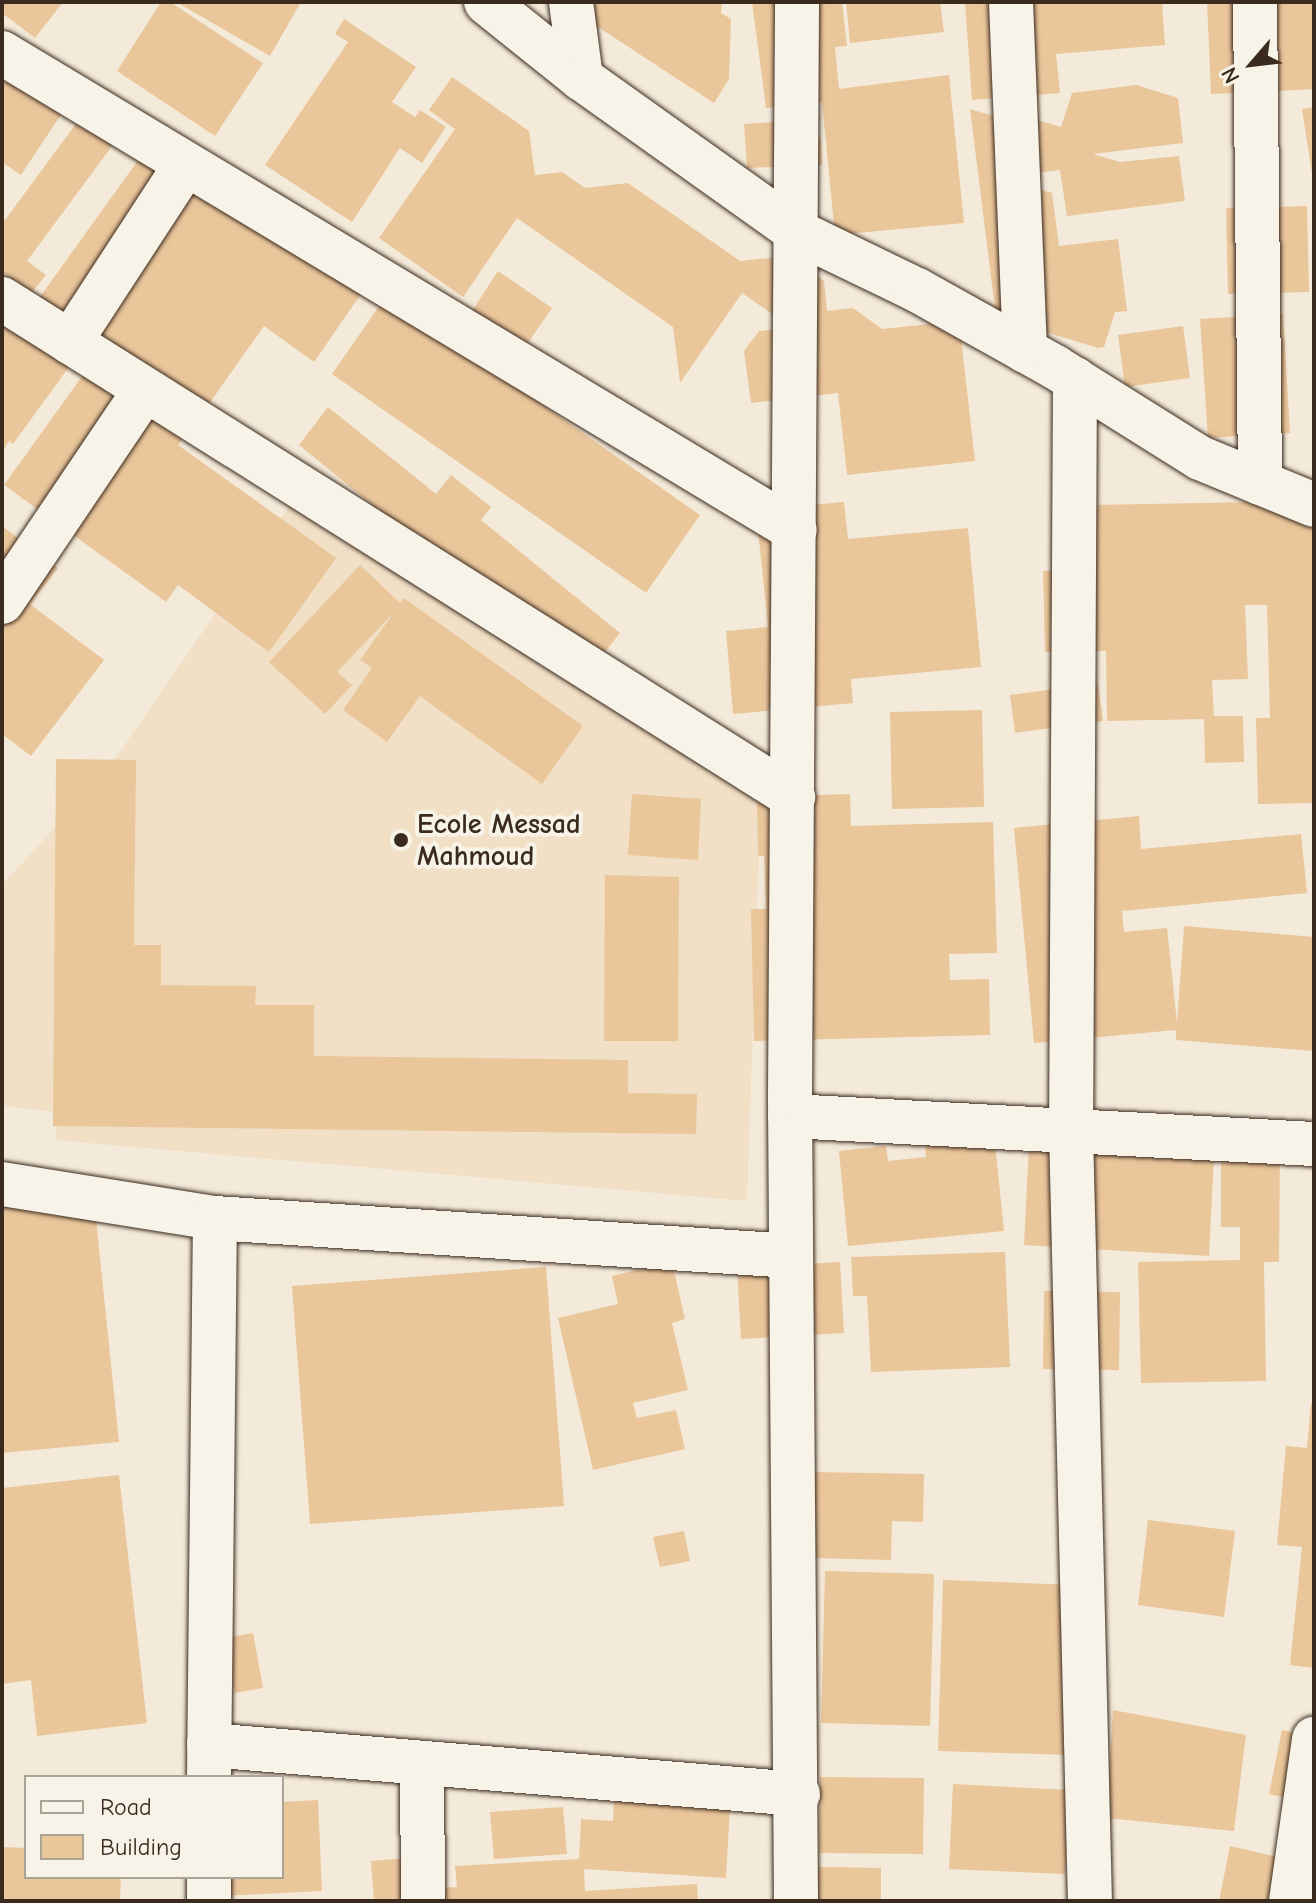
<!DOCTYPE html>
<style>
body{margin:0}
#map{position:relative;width:1316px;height:1903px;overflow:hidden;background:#f4ead9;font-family:"Comic Neue",sans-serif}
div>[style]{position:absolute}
.built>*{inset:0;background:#f1dfc6}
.building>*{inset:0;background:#eac69b}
.roads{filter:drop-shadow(0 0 2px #3b2a1e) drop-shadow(0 0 2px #3b2a1e)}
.minor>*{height:44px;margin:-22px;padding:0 22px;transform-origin:22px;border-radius:22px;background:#f7f3e8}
.tertiary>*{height:44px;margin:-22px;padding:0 22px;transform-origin:22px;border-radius:22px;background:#f7f3e8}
.dots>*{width:22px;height:22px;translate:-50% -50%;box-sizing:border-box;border:4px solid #f7f3e8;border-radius:50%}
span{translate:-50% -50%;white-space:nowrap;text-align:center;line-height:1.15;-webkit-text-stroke:8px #f7f3e8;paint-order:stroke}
.poi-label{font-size:28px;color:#3b2a1e;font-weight:700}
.left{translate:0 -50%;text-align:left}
.frame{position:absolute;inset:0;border:4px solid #3b2a1e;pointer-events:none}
.legend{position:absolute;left:24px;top:1775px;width:260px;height:104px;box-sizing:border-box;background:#f7f3e8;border:2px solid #aca397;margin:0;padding:10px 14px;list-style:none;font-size:24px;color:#3b2a1e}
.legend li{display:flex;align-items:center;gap:16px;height:40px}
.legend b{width:40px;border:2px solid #aca397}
.north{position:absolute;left:1212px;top:24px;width:80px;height:80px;-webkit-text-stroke:6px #f7f3e8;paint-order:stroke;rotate:242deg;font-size:22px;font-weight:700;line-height:32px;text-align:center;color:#3b2a1e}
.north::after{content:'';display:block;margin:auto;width:28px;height:36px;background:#3b2a1e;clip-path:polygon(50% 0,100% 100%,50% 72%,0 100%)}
</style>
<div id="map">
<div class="built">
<i style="clip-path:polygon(298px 494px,761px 796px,747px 1201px,55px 1140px,58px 1112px,2px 1106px,2px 885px,106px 772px)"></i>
</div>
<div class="building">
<i style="clip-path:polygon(2px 2px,63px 2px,35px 38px,2px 13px)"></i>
<i style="clip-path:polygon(161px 2px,170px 2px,263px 63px,215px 136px,117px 71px)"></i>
<i style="clip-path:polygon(176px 2px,301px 2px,270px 56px)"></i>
<i style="clip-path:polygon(560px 2px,722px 2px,721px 13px,731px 19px,729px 79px,714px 103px)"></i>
<i style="clip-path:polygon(752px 2px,842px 2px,847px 46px,835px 47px,839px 89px,949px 75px,964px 223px,835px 235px,822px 102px,766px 108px)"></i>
<i style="clip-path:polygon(846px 2px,940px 2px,944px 32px,850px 43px)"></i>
<i style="clip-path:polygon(965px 2px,1162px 2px,1165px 45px,1056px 54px,1060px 93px,972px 100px)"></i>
<i style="clip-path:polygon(1207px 2px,1314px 2px,1314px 89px,1211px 94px)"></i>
<i style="clip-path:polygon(344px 19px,416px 67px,392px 102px,415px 117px,420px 110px,446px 127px,422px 163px,400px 148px,352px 222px,265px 165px,348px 42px,335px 34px)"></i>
<i style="clip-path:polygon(25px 54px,78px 89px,21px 175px,2px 162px,2px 81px,5px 83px)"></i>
<i style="clip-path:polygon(452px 77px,529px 131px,535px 175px,562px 172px,585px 188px,628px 183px,740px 261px,788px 256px,824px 281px,827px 311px,853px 308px,882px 329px,959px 321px,975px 461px,847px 475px,838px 393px,751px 403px,744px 351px,759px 331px,791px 327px,742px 293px,680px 383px,673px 327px,517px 218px,463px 297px,379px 238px,455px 129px,429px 110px)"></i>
<i style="clip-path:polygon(1136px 85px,1178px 98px,1183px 143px,1093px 154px,1120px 162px,1179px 156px,1185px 201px,1067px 216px,1060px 170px,1000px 177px,1052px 193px,1059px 246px,1118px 239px,1127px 311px,1115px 312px,1104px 347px,1098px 348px,996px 317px,970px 109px,1017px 123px,1037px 120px,1061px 127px,1072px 93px)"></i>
<i style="clip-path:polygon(1314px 107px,1314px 174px,1312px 174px,1302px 109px)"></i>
<i style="clip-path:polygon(84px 113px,118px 138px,27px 261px,46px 275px,31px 294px,2px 272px,2px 224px)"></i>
<i style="clip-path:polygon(776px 122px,777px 139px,821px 137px,822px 165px,747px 168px,744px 124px)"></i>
<i style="clip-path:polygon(144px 152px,361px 294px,314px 362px,264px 326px,199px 418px,37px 301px)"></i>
<i style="clip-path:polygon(1307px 206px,1309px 292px,1228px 294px,1226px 208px)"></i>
<i style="clip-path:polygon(498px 271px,552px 308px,525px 347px,472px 311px)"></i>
<i style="clip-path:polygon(391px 289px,494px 371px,700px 515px,646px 593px,332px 374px)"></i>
<i style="clip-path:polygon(1283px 314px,1290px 433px,1208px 438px,1200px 319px)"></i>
<i style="clip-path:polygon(2px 317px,69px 367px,13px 444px,9px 441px,2px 452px)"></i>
<i style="clip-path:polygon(1183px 326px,1190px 378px,1125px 387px,1118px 335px)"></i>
<i style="clip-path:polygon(88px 368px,184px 437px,178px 445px,336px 558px,269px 652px,178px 585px,166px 602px,4px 485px)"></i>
<i style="clip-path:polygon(328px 407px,436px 494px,451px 475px,491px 507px,481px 520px,620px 633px,584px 678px,299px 445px)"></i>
<i style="clip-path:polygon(1314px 501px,1314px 803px,1258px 804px,1256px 718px,1270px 718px,1267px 605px,1245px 605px,1248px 679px,1212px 680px,1214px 716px,1243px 716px,1244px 762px,1205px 763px,1204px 719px,1107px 721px,1106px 651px,1045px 652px,1043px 571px,1092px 570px,1091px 505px)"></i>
<i style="clip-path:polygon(844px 502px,848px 539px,968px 528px,981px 667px,851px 679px,853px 703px,733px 714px,726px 631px,768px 627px,756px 510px)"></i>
<i style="clip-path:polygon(2px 526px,58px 568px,30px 604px,104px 660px,31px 756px,2px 734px)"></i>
<i style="clip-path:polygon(360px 565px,400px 603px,404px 598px,583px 726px,542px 784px,420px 696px,387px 742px,343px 710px,372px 668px,360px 660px,395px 611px,337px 672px,352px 685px,325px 714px,269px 662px)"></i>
<i style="clip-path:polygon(1098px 683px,1103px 721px,1015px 733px,1010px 695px)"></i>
<i style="clip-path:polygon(982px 710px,984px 807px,892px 809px,890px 712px)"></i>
<i style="clip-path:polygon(56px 759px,136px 760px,134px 945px,161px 945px,161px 985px,256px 986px,255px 1005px,314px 1005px,314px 1056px,628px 1060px,628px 1093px,697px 1094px,696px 1134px,53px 1126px)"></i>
<i style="clip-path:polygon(632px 794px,701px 799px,698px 860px,628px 855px)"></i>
<i style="clip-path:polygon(850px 794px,851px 826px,993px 822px,997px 953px,949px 954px,950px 980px,989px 979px,990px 1035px,754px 1041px,751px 909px,766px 909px,764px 856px,758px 856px,757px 797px)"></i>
<i style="clip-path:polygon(1139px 816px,1141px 849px,1301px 834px,1307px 893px,1122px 911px,1124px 932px,1167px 928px,1177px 1023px,1184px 926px,1314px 937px,1314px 1051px,1176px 1040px,1176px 1030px,1034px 1043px,1014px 828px)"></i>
<i style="clip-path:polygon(605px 875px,679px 877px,678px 1041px,604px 1041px)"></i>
<i style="clip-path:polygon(992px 1114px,1004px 1231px,848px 1246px,839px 1151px,886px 1146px,888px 1161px,926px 1157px,922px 1116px)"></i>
<i style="clip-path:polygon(1030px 1125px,1215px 1134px,1209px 1256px,1024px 1245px)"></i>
<i style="clip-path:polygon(1221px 1147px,1280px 1148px,1279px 1262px,1264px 1262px,1266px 1381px,1141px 1383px,1138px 1262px,1240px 1260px,1240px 1227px,1221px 1227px)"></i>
<i style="clip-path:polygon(92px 1180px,119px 1442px,2px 1453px,2px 1189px)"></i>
<i style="clip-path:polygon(1005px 1252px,1010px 1367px,871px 1372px,867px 1296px,853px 1296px,851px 1257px)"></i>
<i style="clip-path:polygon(672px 1262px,685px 1319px,672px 1323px,688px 1390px,633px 1403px,637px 1418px,676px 1410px,685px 1449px,593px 1470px,558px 1318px,618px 1304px,612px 1276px)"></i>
<i style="clip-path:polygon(840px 1262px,844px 1333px,741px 1339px,737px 1268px)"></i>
<i style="clip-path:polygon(546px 1267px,564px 1506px,310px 1524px,292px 1286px)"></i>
<i style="clip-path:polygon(1044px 1291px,1120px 1292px,1119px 1370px,1043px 1369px)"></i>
<i style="clip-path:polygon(1311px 1403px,1314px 1403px,1314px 1668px,1290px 1665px,1302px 1547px,1277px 1545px,1286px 1446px,1307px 1448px)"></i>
<i style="clip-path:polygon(815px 1472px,924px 1474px,923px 1522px,892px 1521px,891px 1560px,813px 1558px)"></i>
<i style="clip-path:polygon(119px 1475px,147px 1723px,37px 1736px,31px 1680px,2px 1684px,2px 1488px)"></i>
<i style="clip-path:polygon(1148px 1520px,1235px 1531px,1224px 1617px,1138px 1605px)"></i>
<i style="clip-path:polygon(684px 1531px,690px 1561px,660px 1567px,653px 1537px)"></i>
<i style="clip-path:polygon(825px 1571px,934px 1574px,930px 1726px,821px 1723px)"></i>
<i style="clip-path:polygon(943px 1580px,1075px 1585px,1070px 1755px,938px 1751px)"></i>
<i style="clip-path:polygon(253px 1633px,263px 1688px,235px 1693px,225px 1638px)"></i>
<i style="clip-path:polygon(1113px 1710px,1246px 1735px,1234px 1831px,1107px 1818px)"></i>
<i style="clip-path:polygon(1282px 1730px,1314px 1737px,1314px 1804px,1269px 1794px)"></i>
<i style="clip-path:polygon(820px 1777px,924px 1778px,923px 1854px,819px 1853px)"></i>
<i style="clip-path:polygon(615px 1781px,731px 1788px,726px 1878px,584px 1869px,585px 1891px,697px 1884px,698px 1901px,374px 1901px,371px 1861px,407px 1858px,409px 1890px,457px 1887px,455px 1866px,579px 1859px,581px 1819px,613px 1821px)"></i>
<i style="clip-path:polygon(953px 1784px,1069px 1790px,1065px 1874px,949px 1869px)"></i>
<i style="clip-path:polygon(318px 1800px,322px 1891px,203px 1897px,202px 1877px,282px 1877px,282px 1802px)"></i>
<i style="clip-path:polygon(563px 1807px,567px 1854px,494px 1859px,490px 1812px)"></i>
<i style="clip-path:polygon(1314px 1834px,1314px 1901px,1219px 1901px,1230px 1846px,1278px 1857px)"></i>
<i style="clip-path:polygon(2px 1847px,26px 1848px,26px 1877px,121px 1877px,120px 1901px,2px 1901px)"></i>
<i style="clip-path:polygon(778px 1866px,881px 1868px,881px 1901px,778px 1901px)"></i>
</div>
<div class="roads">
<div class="minor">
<i style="left:571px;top:2px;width:77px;rotate:82.5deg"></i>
<i style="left:1011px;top:2px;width:349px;rotate:87.7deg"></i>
<i style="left:1255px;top:2px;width:481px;rotate:89.4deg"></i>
<i style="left:2px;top:53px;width:925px;rotate:31.03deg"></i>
<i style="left:2px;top:299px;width:935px;rotate:32.19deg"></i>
<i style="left:70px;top:342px;width:212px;rotate:-56.9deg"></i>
<i style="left:1075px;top:379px;width:752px;rotate:90.3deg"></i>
<i style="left:1071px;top:1131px;width:770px;rotate:88.59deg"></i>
<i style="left:2px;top:602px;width:256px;rotate:-56deg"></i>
<i style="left:790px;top:1116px;width:525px;rotate:3.06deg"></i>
<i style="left:2px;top:1184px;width:216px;rotate:9.1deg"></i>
<i style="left:209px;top:1745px;width:591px;rotate:4.76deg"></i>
<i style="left:422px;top:1763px;width:138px;rotate:89.6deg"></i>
<i style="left:209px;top:1777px;width:559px;rotate:-89.39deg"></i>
<i style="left:215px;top:1218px;width:577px;rotate:3.77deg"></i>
<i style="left:209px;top:1877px;width:24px;rotate:90deg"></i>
<i style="left:796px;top:1901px;width:807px;rotate:-90.43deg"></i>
<i style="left:790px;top:1094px;width:1092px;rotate:-89.63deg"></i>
<i style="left:1291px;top:1901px;width:164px;rotate:-81.9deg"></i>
</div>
<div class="tertiary">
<i style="left:486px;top:2px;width:122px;rotate:38.7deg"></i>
<i style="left:581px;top:78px;width:265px;rotate:35.5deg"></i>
<i style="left:797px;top:232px;width:133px;rotate:25.8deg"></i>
<i style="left:917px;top:290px;width:158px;rotate:29.2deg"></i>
<i style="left:1055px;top:367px;width:171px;rotate:32.1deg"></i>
<i style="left:1200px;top:458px;width:123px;rotate:22.4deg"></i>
</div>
</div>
<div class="dots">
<i style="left:401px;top:840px;background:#3b2a1e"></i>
</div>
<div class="poi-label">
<span class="left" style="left:417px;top:840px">Ecole Messad<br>Mahmoud</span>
</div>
<div class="frame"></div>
<ul class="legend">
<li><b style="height:10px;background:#f7f3e8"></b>Road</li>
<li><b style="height:22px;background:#eac69b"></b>Building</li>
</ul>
<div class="north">N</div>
</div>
